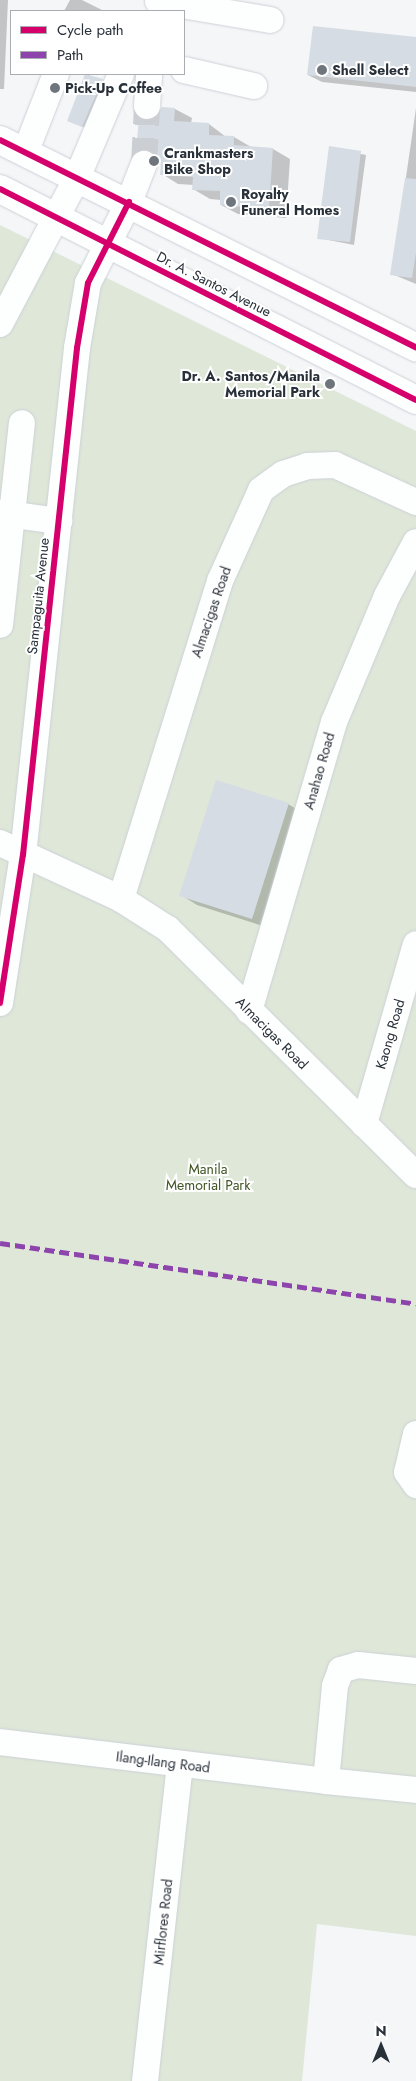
<!DOCTYPE html>
<style>
body{margin:0}
#map{position:relative;width:416px;height:2081px;overflow:hidden;background:#f4f6f8;font-family:Jost,sans-serif}
div>[style]{position:absolute}
.green>*{inset:0;background:#dee7d8}
.shadow>*{inset:0;background:#0003}
.building>*{inset:0;background:#d6dce3}
.minor-tunnel>*{height:26px;margin-top:-13px;transform-origin:0;background:repeating-linear-gradient(90deg,#cbced2 0 26px,transparent 0 39px)}
.roads{filter:drop-shadow(0 0 1px #cdd1d7) drop-shadow(0 0 1px #cdd1d7)}
.minor>*{height:26px;margin:-13px;padding:0 13px;transform-origin:13px;border-radius:13px;background:#fdfefe}
.major>*{height:28px;margin:-14px;padding:0 14px;transform-origin:14px;border-radius:14px;background:#fdfefe}
.quiet>*{height:5px;margin-top:-2.5px;transform-origin:0;background:repeating-linear-gradient(90deg,#8e44ad 0 10px,transparent 0 15px)}
.cycleway>*{height:6px;margin:-3px;padding:0 3px;transform-origin:3px;border-radius:3px;background:#d6006c}
.dots>*{width:14px;height:14px;translate:-50% -50%;box-sizing:border-box;border:2px solid #fff;border-radius:50%}
span{translate:-50% -50%;white-space:nowrap;text-align:center;line-height:1.15;-webkit-text-stroke:4px #fff;paint-order:stroke}
.poi-label{font-size:14px;color:#283039;font-weight:700}
.left{translate:0 -50%;text-align:left}
.right{translate:-100% -50%;text-align:right}
.street-label{font-size:14px;color:#283039}
.park-label{font-size:14px;color:#405523}
.legend{position:absolute;left:10px;top:10px;width:175px;height:65px;box-sizing:border-box;background:#fff;border:1px solid #a9acb0;margin:0;padding:6px 9px;list-style:none;font-size:15px;color:#283039}
.legend li{display:flex;align-items:center;gap:10px;height:25px}
.legend b{width:25px;border:1px solid #a9acb0}
.north{position:absolute;left:356px;top:2021px;width:50px;height:50px;-webkit-text-stroke:4px #fff;paint-order:stroke;rotate:0deg;font-size:14px;font-weight:700;line-height:20px;text-align:center;color:#283039}
.north::after{content:'';display:block;margin:auto;width:18px;height:22px;background:#283039;clip-path:polygon(50% 0,100% 100%,50% 72%,0 100%)}
</style>
<div id="map">
<div class="green">
<i style="clip-path:polygon(0 225px,416px 431px,416px 1936px,317px 1924px,302px 2081px,0 2081px)"></i>
</div>
<div class="shadow">
<i style="clip-path:polygon(0 0,8px 0,4px 89px,0 89px)"></i>
<i style="clip-path:polygon(70px 0,82px 0,104px 11px,64px 11px)"></i>
<i style="clip-path:polygon(416px 44px,416px 92px,322px 82px,308px 75px)"></i>
<i style="clip-path:polygon(86px 74px,107px 83px,88px 129px,69px 121px)"></i>
<i style="clip-path:polygon(416px 108px,416px 284px,392px 274px)"></i>
<i style="clip-path:polygon(175px 109px,192px 118px,191px 123px,209px 124px,226px 137px,234px 137px,251px 147px,273px 149px,290px 159px,286px 218px,238px 214px,221px 205px,221px 200px,210px 199px,193px 189px,194px 185px,178px 184px,162px 174px,160px 160px,154px 160px,138px 151px,154px 121px)"></i>
<i style="clip-path:polygon(330px 148px,366px 155px,354px 245px,318px 238px)"></i>
<i style="clip-path:polygon(288px 804px,305px 814px,269px 928px,197px 905px,181px 895px)"></i>
</div>
<div class="building">
<i style="clip-path:polygon(313px 26px,416px 37px,416px 87px,307px 75px)"></i>
<i style="clip-path:polygon(85px 74px,103px 79px,82px 127px,67px 121px)"></i>
<i style="clip-path:polygon(162px 107px,175px 108px,174px 121px,209px 123px,209px 135px,234px 136px,234px 145px,273px 148px,269px 209px,220px 205px,220px 191px,192px 190px,193px 177px,160px 175px,161px 164px,155px 154px,149px 150px,136px 151px,139px 118px,154px 119px)"></i>
<i style="clip-path:polygon(329px 146px,361px 151px,350px 242px,317px 239px)"></i>
<i style="clip-path:polygon(405px 178px,416px 179px,416px 253px,412px 278px,390px 275px)"></i>
<i style="clip-path:polygon(216px 780px,289px 803px,252px 919px,179px 896px)"></i>
</div>
<div class="minor-tunnel">
<i style="left:144px;top:164px;width:58px;rotate:-87deg"></i>
</div>
<div class="roads">
<div class="minor">
<i style="left:158px;top:1px;width:114px;rotate:9.6deg"></i>
<i style="left:184px;top:70px;width:72px;rotate:12.9deg"></i>
<i style="left:147px;top:106px;width:32px;rotate:-86deg"></i>
<i style="left:25px;top:153px;width:85px;rotate:-68.6deg"></i>
<i style="left:0;top:324px;width:165px;rotate:-62.2deg"></i>
<i style="left:77px;top:178px;width:113px;rotate:-67.1deg"></i>
<i style="left:0;top:513px;width:60px;rotate:7.7deg"></i>
<i style="left:0;top:625px;width:203px;rotate:-83.8deg"></i>
<i style="left:0;top:843px;width:133px;rotate:24.8deg"></i>
<i style="left:121px;top:899px;width:56px;rotate:32.6deg"></i>
<i style="left:168px;top:929px;width:349px;rotate:44.8deg"></i>
<i style="left:121px;top:899px;width:333px;rotate:-72.7deg"></i>
<i style="left:220px;top:581px;width:100px;rotate:-65.7deg"></i>
<i style="left:261px;top:490px;width:27px;rotate:-36deg"></i>
<i style="left:283px;top:474px;width:25px;rotate:-18deg"></i>
<i style="left:307px;top:466px;width:28px;rotate:-2deg"></i>
<i style="left:335px;top:465px;width:89px;rotate:24.6deg"></i>
<i style="left:0;top:1003px;width:150px;rotate:-81.2deg"></i>
<i style="left:23px;top:855px;width:510px;rotate:-83.92deg"></i>
<i style="left:77px;top:348px;width:66px;rotate:-80.4deg"></i>
<i style="left:88px;top:283px;width:91px;rotate:-63.2deg"></i>
<i style="left:129px;top:202px;width:41px;rotate:-68.5deg"></i>
<i style="left:249px;top:1011px;width:301px;rotate:-73.6deg"></i>
<i style="left:334px;top:722px;width:137px;rotate:-67.2deg"></i>
<i style="left:387px;top:596px;width:61px;rotate:-61.8deg"></i>
<i style="left:364px;top:1124px;width:187px;rotate:-73.9deg"></i>
<i style="left:416px;top:1434px;width:39px;rotate:103deg"></i>
<i style="left:407px;top:1472px;width:16px;rotate:55deg"></i>
<i style="left:416px;top:1671px;width:58px;rotate:-174.1deg"></i>
<i style="left:358px;top:1665px;width:18px;rotate:164deg"></i>
<i style="left:341px;top:1670px;width:17px;rotate:111deg"></i>
<i style="left:335px;top:1686px;width:95px;rotate:95.4deg"></i>
<i style="left:326px;top:1781px;width:90px;rotate:5.7deg"></i>
<i style="left:0;top:1742px;width:328px;rotate:6.8deg"></i>
<i style="left:145px;top:2081px;width:319px;rotate:-83.7deg"></i>
</div>
<div class="major">
<i style="left:0;top:140px;width:465px;rotate:26.5deg"></i>
<i style="left:0;top:189px;width:466px;rotate:26.9deg"></i>
</div>
</div>
<div class="quiet">
<i style="left:0;top:1243px;width:420px;rotate:8.3deg"></i>
</div>
<div class="cycleway">
<i style="left:0;top:140px;width:465px;rotate:26.5deg"></i>
<i style="left:0;top:189px;width:466px;rotate:26.9deg"></i>
<i style="left:0;top:1003px;width:150px;rotate:-81.2deg"></i>
<i style="left:23px;top:855px;width:510px;rotate:-83.92deg"></i>
<i style="left:77px;top:348px;width:66px;rotate:-80.4deg"></i>
<i style="left:88px;top:283px;width:91px;rotate:-63.2deg"></i>
</div>
<div class="dots">
<i style="left:322px;top:70px;background:#6f757c"></i>
<i style="left:55px;top:88px;background:#6f757c"></i>
<i style="left:154px;top:161px;background:#6f757c"></i>
<i style="left:231px;top:202px;background:#6f757c"></i>
<i style="left:330px;top:384px;background:#6f757c"></i>
</div>
<div class="poi-label">
<span class="left" style="left:332px;top:70px">Shell Select</span>
<span class="left" style="left:65px;top:88px">Pick-Up Coffee</span>
<span class="left" style="left:164px;top:161px">Crankmasters<br>Bike Shop</span>
<span class="left" style="left:241px;top:202px">Royalty<br>Funeral Homes</span>
<span class="right" style="left:320px;top:384px">Dr. A. Santos/Manila<br>Memorial Park</span>
</div>
<div class="street-label">
<span style="left:214px;top:284px;rotate:27deg">Dr. A. Santos Avenue</span>
<span style="left:38px;top:596px;rotate:-84deg">Sampaguita Avenue</span>
<span style="left:211px;top:612px;rotate:-71deg">Almacigas Road</span>
<span style="left:319px;top:771px;rotate:-74deg">Anahao Road</span>
<span style="left:272px;top:1033px;rotate:45deg">Almacigas Road</span>
<span style="left:390px;top:1034px;rotate:-74deg">Kaong Road</span>
<span style="left:163px;top:1762px;rotate:7deg">Ilang-Ilang Road</span>
<span style="left:163px;top:1922px;rotate:-84deg">Mirflores Road</span>
</div>
<div class="park-label">
<span style="left:208px;top:1177px">Manila<br>Memorial Park</span>
</div>
<ul class="legend">
<li><b style="height:6px;background:#d6006c"></b>Cycle path</li>
<li><b style="height:6px;background:#8e44ad"></b>Path</li>
</ul>
<div class="north">N</div>
</div>
